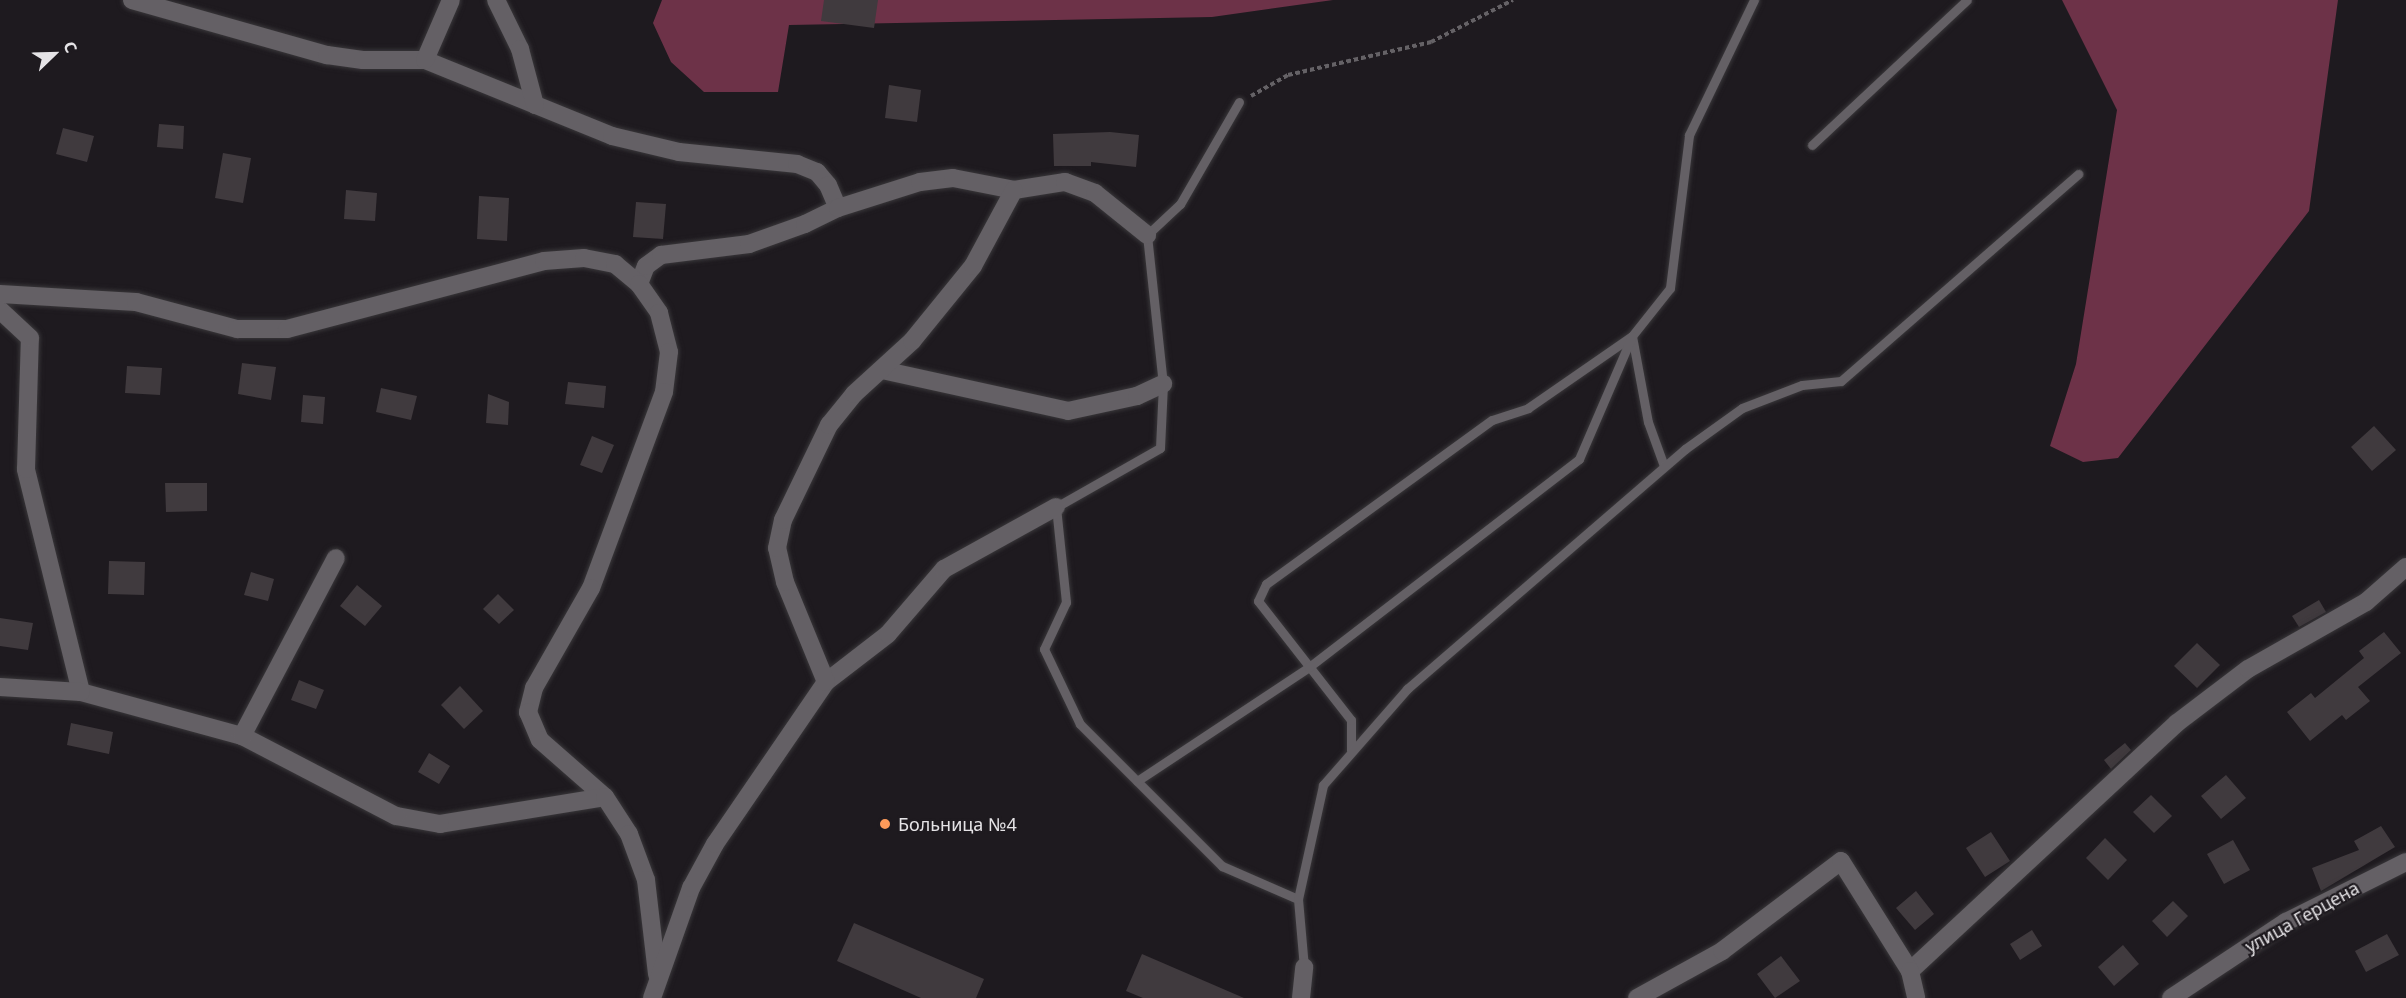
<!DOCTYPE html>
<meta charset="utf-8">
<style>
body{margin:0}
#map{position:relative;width:2406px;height:998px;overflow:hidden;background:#1e1a1f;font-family:"Noto Sans",sans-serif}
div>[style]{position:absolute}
.forest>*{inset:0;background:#6d3248}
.building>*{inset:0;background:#403a3e}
.path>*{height:4px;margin-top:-2px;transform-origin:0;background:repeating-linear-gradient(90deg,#656266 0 4.5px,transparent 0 7.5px)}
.roads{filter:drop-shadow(0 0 2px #39373a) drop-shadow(0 0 2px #39373a)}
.lane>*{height:9px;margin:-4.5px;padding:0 4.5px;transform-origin:4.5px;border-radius:4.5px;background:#646065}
.street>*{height:18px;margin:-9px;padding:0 9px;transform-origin:9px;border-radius:9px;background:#646065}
.dots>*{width:16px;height:16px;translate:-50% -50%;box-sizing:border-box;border:3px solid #1e1a1f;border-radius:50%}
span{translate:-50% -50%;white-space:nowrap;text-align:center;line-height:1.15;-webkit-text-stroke:4.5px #1e1a1f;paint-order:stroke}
.poi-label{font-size:18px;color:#e5e3e6}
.left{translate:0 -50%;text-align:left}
.street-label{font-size:18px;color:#e5e3e6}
.north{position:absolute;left:24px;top:24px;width:60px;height:60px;-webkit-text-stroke:4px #1e1a1f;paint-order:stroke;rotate:67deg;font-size:16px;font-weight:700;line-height:24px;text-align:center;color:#e5e3e6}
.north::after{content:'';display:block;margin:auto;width:21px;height:27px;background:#e5e3e6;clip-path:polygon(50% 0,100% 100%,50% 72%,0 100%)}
</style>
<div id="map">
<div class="forest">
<i style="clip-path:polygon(662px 0,1333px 0,1212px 17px,789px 25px,778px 92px,704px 92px,671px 62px,653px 23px)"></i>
<i style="clip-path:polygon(2062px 0,2338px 0,2309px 211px,2118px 458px,2083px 462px,2050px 446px,2076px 364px,2117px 110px)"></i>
</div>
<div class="building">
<i style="clip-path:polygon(824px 0,878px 0,874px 28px,821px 21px)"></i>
<i style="clip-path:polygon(889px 85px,921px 90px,917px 122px,885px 118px)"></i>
<i style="clip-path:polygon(159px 124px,184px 126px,183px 149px,157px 147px)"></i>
<i style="clip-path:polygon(63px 128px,94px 136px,87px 162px,56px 154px)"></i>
<i style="clip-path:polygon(1110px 132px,1139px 135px,1136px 167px,1091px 162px,1091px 166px,1054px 166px,1053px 134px)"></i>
<i style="clip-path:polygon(223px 153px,251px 158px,243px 203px,215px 198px)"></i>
<i style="clip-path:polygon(346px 190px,377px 193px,375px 221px,344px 219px)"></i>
<i style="clip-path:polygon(479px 196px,509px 198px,507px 241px,477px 239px)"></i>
<i style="clip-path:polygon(636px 202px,666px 204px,663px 239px,633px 237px)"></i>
<i style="clip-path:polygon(242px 363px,276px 367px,271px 400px,238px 394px)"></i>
<i style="clip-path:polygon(127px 366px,162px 368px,160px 395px,125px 393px)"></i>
<i style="clip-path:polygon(568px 382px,606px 386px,604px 408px,565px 404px)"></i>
<i style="clip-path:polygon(381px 388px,417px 396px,411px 420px,376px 412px)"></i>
<i style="clip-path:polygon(488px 394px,509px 402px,508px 425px,486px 423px)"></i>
<i style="clip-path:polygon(303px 395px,325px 397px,323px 424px,301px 422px)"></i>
<i style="clip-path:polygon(2374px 426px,2396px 450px,2372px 471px,2351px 447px)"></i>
<i style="clip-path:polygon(592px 436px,614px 445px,602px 473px,580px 465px)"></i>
<i style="clip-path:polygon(165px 483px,207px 483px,207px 511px,166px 512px)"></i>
<i style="clip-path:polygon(109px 561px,145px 562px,144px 595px,108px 594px)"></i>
<i style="clip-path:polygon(251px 572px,274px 579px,268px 601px,244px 595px)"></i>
<i style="clip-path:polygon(357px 585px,382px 606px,365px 626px,340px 606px)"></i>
<i style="clip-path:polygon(498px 594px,514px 610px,499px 624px,483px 609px)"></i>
<i style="clip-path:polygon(2319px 600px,2326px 612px,2299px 627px,2292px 616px)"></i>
<i style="clip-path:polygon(0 618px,33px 623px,28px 650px,0 646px)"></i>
<i style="clip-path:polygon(2384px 632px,2401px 653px,2358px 687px,2370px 701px,2346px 720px,2342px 715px,2310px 741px,2287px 712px,2311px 693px,2315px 698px,2364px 658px,2359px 651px)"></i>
<i style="clip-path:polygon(2197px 643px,2220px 665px,2197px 688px,2174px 666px)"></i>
<i style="clip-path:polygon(299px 680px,324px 690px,316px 709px,291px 700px)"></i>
<i style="clip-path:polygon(460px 686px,483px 711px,464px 729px,441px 705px)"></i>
<i style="clip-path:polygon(71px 723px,113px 732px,109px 754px,67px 745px)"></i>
<i style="clip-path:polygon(2125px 743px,2131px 750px,2111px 769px,2104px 760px)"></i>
<i style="clip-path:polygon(429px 753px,450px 766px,439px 784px,418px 772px)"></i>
<i style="clip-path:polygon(2226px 775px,2246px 798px,2221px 819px,2201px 796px)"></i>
<i style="clip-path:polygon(2151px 795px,2172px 816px,2154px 833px,2133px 812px)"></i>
<i style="clip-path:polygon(2381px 826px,2395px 847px,2321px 891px,2312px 868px,2359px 850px,2354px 841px)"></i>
<i style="clip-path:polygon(1991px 832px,2010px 861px,1985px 877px,1966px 848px)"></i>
<i style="clip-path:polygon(2105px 838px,2127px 860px,2108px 880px,2086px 858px)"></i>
<i style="clip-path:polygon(2233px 840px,2250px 870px,2224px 884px,2207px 854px)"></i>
<i style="clip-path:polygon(1916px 891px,1934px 914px,1915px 930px,1896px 908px)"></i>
<i style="clip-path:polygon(2173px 901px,2188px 916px,2167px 937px,2152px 921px)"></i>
<i style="clip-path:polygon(854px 923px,984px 979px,976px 998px,921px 998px,837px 961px)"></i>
<i style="clip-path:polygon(2032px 930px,2042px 946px,2020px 960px,2010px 944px)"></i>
<i style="clip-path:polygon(2387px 934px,2399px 955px,2366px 972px,2355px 951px)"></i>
<i style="clip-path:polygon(2123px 945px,2139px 964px,2114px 986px,2098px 967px)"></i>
<i style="clip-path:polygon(1142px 954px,1244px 998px,1143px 998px,1126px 991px)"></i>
<i style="clip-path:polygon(1781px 956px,1800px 981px,1775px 998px,1757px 974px)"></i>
</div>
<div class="path">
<i style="left:1251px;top:96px;width:43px;rotate:-29.6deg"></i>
<i style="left:1288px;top:75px;width:147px;rotate:-13deg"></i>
<i style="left:1431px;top:42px;width:92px;rotate:-27.1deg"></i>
</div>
<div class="roads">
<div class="lane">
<i style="left:1239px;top:102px;width:118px;rotate:120deg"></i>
<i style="left:1180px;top:204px;width:45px;rotate:136.8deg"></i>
<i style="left:1147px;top:235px;width:150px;rotate:83.9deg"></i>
<i style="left:1163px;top:384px;width:64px;rotate:92.7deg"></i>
<i style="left:1160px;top:448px;width:120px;rotate:150.4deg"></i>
<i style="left:1056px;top:507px;width:96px;rotate:84deg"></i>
<i style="left:1066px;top:602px;width:52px;rotate:115.1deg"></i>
<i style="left:1044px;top:649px;width:83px;rotate:64.4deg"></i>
<i style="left:1080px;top:724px;width:201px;rotate:45deg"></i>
<i style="left:1222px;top:866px;width:83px;rotate:23.5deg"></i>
<i style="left:1298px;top:899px;width:68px;rotate:85deg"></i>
<i style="left:1812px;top:145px;width:212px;rotate:-43.1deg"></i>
<i style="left:1632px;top:336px;width:87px;rotate:79.5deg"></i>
<i style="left:1648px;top:422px;width:47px;rotate:70deg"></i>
<i style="left:1351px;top:750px;width:30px;rotate:-90deg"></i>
<i style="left:1351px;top:720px;width:151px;rotate:-128deg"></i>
<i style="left:1258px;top:601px;width:19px;rotate:-65deg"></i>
<i style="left:1266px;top:584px;width:279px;rotate:-36deg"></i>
<i style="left:1492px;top:420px;width:38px;rotate:-18deg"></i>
<i style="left:1528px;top:408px;width:126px;rotate:-34.7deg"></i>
<i style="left:1632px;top:336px;width:61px;rotate:-51.6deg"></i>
<i style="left:1670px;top:288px;width:154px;rotate:-82.9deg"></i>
<i style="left:1689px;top:135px;width:150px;rotate:-64.3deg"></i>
<i style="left:1137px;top:781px;width:206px;rotate:-33.5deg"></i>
<i style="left:1309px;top:667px;width:341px;rotate:-37.6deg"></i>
<i style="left:1579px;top:459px;width:134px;rotate:-66.7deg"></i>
<i style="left:1298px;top:899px;width:117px;rotate:-77.6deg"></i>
<i style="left:1323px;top:785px;width:128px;rotate:-48.8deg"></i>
<i style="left:1407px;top:689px;width:367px;rotate:-40.8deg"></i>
<i style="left:1685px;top:449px;width:70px;rotate:-35.7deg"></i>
<i style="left:1742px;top:408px;width:64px;rotate:-21deg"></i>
<i style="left:1802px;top:385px;width:39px;rotate:-6deg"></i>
<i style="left:1841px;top:381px;width:315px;rotate:-41.1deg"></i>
</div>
<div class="street">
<i style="left:132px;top:0;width:203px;rotate:15.8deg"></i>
<i style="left:327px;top:55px;width:36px;rotate:8deg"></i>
<i style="left:363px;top:60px;width:62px"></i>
<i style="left:425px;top:60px;width:202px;rotate:22.1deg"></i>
<i style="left:612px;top:136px;width:69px;rotate:13.4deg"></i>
<i style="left:679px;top:152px;width:119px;rotate:5.8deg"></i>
<i style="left:797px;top:164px;width:22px;rotate:22deg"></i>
<i style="left:817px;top:172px;width:17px;rotate:50deg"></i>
<i style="left:828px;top:185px;width:25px;rotate:67deg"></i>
<i style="left:496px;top:0;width:55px;rotate:63.9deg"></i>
<i style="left:520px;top:49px;width:58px;rotate:75deg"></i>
<i style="left:425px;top:60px;width:65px;rotate:-66.6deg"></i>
<i style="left:639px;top:284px;width:19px;rotate:-69deg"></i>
<i style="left:646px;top:266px;width:19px;rotate:-36deg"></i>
<i style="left:661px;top:255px;width:89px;rotate:-7.1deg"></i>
<i style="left:749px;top:244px;width:59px;rotate:-19.7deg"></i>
<i style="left:805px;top:224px;width:37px;rotate:-26deg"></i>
<i style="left:838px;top:208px;width:86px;rotate:-17.6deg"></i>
<i style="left:920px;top:182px;width:33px;rotate:-7deg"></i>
<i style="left:953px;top:178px;width:62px;rotate:11.1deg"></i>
<i style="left:1014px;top:190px;width:52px;rotate:-8.9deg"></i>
<i style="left:1065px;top:182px;width:32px;rotate:20deg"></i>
<i style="left:1095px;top:193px;width:67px;rotate:38.9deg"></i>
<i style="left:0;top:294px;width:136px;rotate:3.4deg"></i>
<i style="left:136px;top:302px;width:105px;rotate:15deg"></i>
<i style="left:237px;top:329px;width:50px"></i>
<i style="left:287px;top:329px;width:266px;rotate:-14.8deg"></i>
<i style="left:544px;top:261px;width:40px;rotate:-4.3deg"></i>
<i style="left:584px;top:258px;width:32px;rotate:11deg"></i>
<i style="left:615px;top:264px;width:31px;rotate:40deg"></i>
<i style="left:639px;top:284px;width:35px;rotate:55deg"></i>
<i style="left:659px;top:313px;width:40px;rotate:75.6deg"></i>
<i style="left:669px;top:352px;width:40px;rotate:97.1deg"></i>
<i style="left:664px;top:392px;width:209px;rotate:110.4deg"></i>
<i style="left:591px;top:588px;width:115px;rotate:119.7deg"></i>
<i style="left:534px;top:688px;width:25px;rotate:104deg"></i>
<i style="left:528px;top:712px;width:30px;rotate:67deg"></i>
<i style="left:540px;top:740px;width:86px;rotate:41.2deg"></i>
<i style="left:605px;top:797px;width:167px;rotate:170.7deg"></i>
<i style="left:440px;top:824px;width:45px;rotate:-169.7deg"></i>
<i style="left:396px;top:816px;width:174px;rotate:-152.5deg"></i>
<i style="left:242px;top:736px;width:167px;rotate:-164.7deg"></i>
<i style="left:81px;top:692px;width:230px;rotate:-103.9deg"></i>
<i style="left:26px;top:469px;width:131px;rotate:-88.3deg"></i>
<i style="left:30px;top:338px;width:41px;rotate:-137deg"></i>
<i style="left:882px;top:370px;width:190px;rotate:12.4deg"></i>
<i style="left:1068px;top:411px;width:71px;rotate:-12.3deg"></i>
<i style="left:1137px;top:396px;width:29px;rotate:-25deg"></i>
<i style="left:826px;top:682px;width:78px;rotate:-37.7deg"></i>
<i style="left:888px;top:634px;width:86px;rotate:-49.3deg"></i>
<i style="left:944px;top:569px;width:128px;rotate:-29deg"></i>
<i style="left:0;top:687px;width:81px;rotate:3.5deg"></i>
<i style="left:242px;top:736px;width:201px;rotate:-62.2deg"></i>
<i style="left:605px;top:797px;width:44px;rotate:57deg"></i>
<i style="left:629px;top:834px;width:49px;rotate:69.7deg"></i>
<i style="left:646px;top:880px;width:95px;rotate:83.3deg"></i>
<i style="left:1910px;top:971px;width:364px;rotate:-42.9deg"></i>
<i style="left:2177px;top:723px;width:89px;rotate:-37.3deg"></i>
<i style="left:2248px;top:669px;width:136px;rotate:-29.6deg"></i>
<i style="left:2366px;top:602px;width:53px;rotate:-41.2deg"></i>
<i style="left:652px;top:998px;width:117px;rotate:-70.5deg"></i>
<i style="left:691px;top:888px;width:50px;rotate:-61.4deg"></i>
<i style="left:715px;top:844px;width:196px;rotate:-55.6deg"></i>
<i style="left:826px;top:682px;width:108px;rotate:-112.3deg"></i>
<i style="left:785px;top:582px;width:35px;rotate:-103deg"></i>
<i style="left:777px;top:548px;width:29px;rotate:-78deg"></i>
<i style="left:783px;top:520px;width:106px;rotate:-64.2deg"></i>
<i style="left:829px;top:425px;width:40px;rotate:-51deg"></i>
<i style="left:854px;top:394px;width:79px;rotate:-42.4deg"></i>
<i style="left:912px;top:341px;width:97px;rotate:-50.9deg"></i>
<i style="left:973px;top:266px;width:86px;rotate:-61.7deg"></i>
<i style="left:1301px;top:998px;width:31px;rotate:-84deg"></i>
<i style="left:1637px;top:998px;width:97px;rotate:-28.9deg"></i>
<i style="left:1722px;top:951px;width:149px;rotate:-37.1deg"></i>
<i style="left:1841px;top:861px;width:130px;rotate:57.9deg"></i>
<i style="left:1910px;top:971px;width:28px;rotate:77deg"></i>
<i style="left:2171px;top:998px;width:138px;rotate:-33.5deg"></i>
<i style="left:2286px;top:922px;width:134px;rotate:-26.6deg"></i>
</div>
</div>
<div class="dots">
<i style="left:885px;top:824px;background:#ff9b5a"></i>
</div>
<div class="poi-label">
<span class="left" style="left:898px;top:824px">Больница №4</span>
</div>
<div class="street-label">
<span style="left:2302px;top:917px;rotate:-29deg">улица Герцена</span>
</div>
<div class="north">С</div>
</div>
